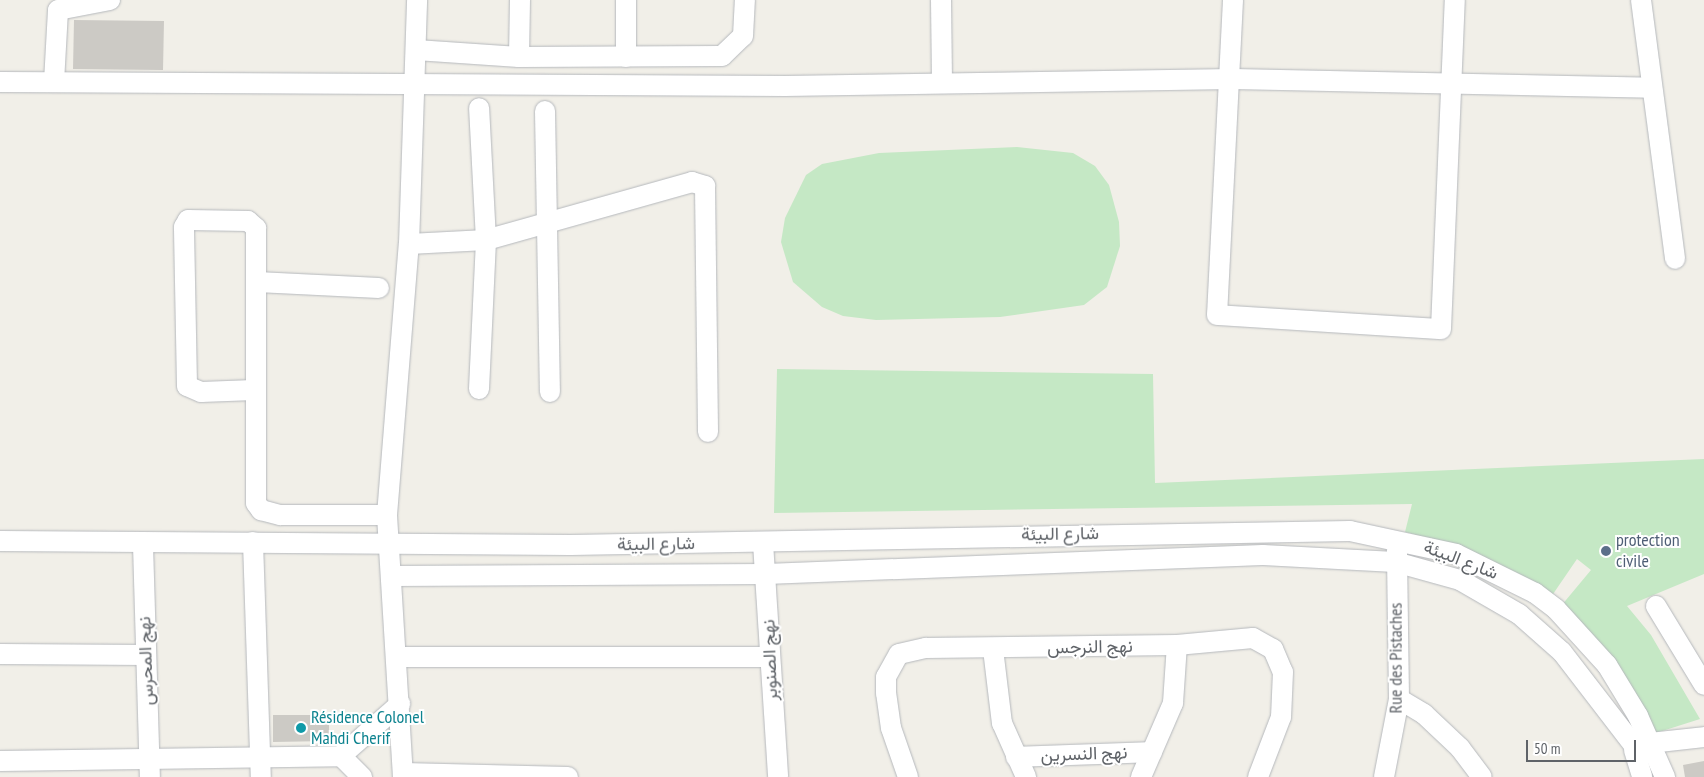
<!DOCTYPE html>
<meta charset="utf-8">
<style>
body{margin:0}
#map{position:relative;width:1704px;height:777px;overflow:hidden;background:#f1efe8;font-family:"PT Sans Narrow",Vazirmatn,sans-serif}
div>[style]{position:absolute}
.green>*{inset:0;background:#c5e8c5}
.building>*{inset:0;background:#cccac5}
.roads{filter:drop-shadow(0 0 1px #b5b8bc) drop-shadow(0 0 1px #b5b8bc)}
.minor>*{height:20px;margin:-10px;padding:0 10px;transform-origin:10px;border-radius:10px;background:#fff}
.dots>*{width:14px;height:14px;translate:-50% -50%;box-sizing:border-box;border:2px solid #fff;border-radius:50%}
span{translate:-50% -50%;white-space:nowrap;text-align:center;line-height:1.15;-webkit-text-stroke:4px #fff;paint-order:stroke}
.street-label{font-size:18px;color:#5f6368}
.service-label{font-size:18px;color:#4e5e75}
.left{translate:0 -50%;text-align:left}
.culture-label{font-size:18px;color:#0d838f}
.scale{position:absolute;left:1526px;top:740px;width:110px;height:22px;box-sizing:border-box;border:2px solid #5f6368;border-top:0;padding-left:6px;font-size:15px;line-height:18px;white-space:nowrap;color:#5f6368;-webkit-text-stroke:4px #fff;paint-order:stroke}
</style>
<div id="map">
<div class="green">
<i style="clip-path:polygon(1017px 147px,1073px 153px,1095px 166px,1109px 185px,1119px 222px,1120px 246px,1107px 287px,1084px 305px,1000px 317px,876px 320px,843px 316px,822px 307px,793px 282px,781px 242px,785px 218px,806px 175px,822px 164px,879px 153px)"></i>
<i style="clip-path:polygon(777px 369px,1153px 374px,1155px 483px,1704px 459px,1704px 574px,1627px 606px,1651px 635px,1700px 719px,1656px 733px,1561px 606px,1591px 570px,1577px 559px,1551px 597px,1455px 546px,1405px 532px,1412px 504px,774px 513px)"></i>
</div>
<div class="building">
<i style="clip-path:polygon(74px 20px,164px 21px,163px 70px,73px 69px)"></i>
<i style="clip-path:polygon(273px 715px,329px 715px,329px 741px,273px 742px)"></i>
<i style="clip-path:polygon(1704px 761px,1704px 777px,1685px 777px,1683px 765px)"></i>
</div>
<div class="roads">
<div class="minor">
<i style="left:626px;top:0;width:57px;rotate:90deg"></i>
<i style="left:941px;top:0;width:80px;rotate:89.3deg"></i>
<i style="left:1233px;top:0;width:315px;rotate:92.9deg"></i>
<i style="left:1217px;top:315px;width:224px;rotate:3.6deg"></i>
<i style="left:1441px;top:329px;width:329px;rotate:-87.6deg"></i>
<i style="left:1641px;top:0;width:261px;rotate:82.5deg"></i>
<i style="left:416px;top:50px;width:103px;rotate:3.9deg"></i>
<i style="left:519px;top:57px;width:203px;rotate:-0.3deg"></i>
<i style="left:722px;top:56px;width:29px;rotate:-44deg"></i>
<i style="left:743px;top:36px;width:36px;rotate:-87deg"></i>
<i style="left:519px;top:57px;width:57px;rotate:-89deg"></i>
<i style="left:0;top:82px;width:785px;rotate:0.29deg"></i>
<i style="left:785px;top:86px;width:448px;rotate:-0.9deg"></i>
<i style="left:1233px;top:79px;width:419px;rotate:1.2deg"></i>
<i style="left:54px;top:82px;width:72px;rotate:-86.8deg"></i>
<i style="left:58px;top:10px;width:53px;rotate:-10.9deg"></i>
<i style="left:545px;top:111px;width:281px;rotate:89deg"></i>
<i style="left:409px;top:244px;width:77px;rotate:-3deg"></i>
<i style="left:486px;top:240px;width:214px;rotate:-15.7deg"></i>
<i style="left:692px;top:182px;width:14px;rotate:17deg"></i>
<i style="left:705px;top:186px;width:246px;rotate:89.3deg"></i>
<i style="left:257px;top:282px;width:122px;rotate:2.8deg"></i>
<i style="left:479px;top:389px;width:149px;rotate:-87.3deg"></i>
<i style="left:486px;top:240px;width:132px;rotate:-93deg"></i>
<i style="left:254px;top:390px;width:53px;rotate:177.8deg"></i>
<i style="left:201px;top:392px;width:15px;rotate:-157deg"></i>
<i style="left:187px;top:386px;width:159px;rotate:-91.1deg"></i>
<i style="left:184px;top:227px;width:8px;rotate:-60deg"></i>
<i style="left:188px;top:220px;width:60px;rotate:1deg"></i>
<i style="left:248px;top:221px;width:11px;rotate:41deg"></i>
<i style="left:256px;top:228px;width:275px;rotate:90deg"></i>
<i style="left:256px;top:503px;width:9px;rotate:54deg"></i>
<i style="left:261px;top:510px;width:20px;rotate:15deg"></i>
<i style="left:280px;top:515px;width:107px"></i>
<i style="left:0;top:541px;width:571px;rotate:0.4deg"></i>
<i style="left:571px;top:545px;width:779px;rotate:-1.03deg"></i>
<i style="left:1350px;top:531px;width:108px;rotate:12.2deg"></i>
<i style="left:1456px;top:554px;width:88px;rotate:26.3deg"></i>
<i style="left:1535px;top:593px;width:26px;rotate:37deg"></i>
<i style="left:1556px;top:609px;width:76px;rotate:47.7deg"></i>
<i style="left:1607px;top:665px;width:60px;rotate:58.7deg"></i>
<i style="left:1638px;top:716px;width:67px;rotate:66.1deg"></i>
<i style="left:253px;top:542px;width:235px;rotate:88.1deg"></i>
<i style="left:763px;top:543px;width:234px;rotate:86.3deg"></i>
<i style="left:143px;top:545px;width:232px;rotate:88.3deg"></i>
<i style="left:393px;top:576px;width:373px;rotate:-0.3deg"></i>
<i style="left:766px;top:574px;width:497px;rotate:-2.2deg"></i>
<i style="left:1263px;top:555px;width:132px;rotate:3deg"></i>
<i style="left:1395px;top:562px;width:67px;rotate:15.5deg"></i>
<i style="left:1460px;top:580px;width:68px;rotate:30deg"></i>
<i style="left:1519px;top:614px;width:57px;rotate:41.5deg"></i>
<i style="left:1562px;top:652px;width:115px;rotate:52.4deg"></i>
<i style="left:1656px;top:606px;width:92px;rotate:58.7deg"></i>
<i style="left:993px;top:649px;width:75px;rotate:83.1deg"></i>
<i style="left:1002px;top:723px;width:59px;rotate:66deg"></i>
<i style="left:0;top:654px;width:145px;rotate:0.4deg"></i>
<i style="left:399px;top:657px;width:371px"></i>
<i style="left:1399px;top:699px;width:29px;rotate:31deg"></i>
<i style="left:1424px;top:714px;width:50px;rotate:43.4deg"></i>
<i style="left:1460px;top:748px;width:36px;rotate:53deg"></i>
<i style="left:1650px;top:743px;width:54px;rotate:-6.3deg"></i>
<i style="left:1634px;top:750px;width:28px;rotate:73deg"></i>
<i style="left:341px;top:756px;width:30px;rotate:45deg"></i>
<i style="left:1016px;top:757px;width:136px;rotate:-2.1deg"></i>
<i style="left:0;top:761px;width:341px;rotate:-0.8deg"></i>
<i style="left:341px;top:756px;width:79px;rotate:-41.4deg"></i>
<i style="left:403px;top:773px;width:165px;rotate:1.4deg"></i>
<i style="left:403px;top:777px;width:262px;rotate:-93.5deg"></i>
<i style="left:387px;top:515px;width:272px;rotate:-85.4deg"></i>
<i style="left:409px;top:244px;width:244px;rotate:-88.1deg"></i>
<i style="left:908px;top:777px;width:52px;rotate:-109.1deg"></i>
<i style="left:891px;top:728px;width:35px;rotate:-98deg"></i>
<i style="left:886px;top:693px;width:16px;rotate:-90deg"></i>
<i style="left:886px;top:677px;width:26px;rotate:-61deg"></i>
<i style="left:899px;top:654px;width:28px;rotate:-13deg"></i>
<i style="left:926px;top:648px;width:251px;rotate:-0.7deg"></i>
<i style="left:1177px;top:645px;width:76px;rotate:-5.3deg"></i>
<i style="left:1253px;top:638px;width:23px;rotate:29deg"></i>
<i style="left:1273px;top:649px;width:25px;rotate:67deg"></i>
<i style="left:1283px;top:672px;width:45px;rotate:92.5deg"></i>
<i style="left:1281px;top:717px;width:64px;rotate:111deg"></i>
<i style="left:1141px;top:777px;width:81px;rotate:-66.6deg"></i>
<i style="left:1173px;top:703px;width:58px;rotate:-86.1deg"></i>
<i style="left:1384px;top:777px;width:79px;rotate:-79.1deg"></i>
<i style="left:1399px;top:699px;width:149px;rotate:-90.8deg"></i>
</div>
</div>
<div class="dots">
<i style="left:1606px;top:551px;background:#5c6f8a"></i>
<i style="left:301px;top:728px;background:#0f9aa8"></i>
</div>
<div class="street-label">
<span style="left:1060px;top:534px;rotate:-1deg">شارع البيئة</span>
<span style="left:656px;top:544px;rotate:-1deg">شارع البيئة</span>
<span style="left:1461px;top:560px;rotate:21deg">شارع البيئة</span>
<span style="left:1090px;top:647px;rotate:-1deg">نهج النرجس</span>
<span style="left:1396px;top:658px;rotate:-90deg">Rue des Pistaches</span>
<span style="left:770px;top:660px;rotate:-92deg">نهج الصنوبر</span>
<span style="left:146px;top:661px;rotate:-92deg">نهج المحرس</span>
<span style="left:1084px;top:754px;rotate:-2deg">نهج النسرين</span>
</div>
<div class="service-label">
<span class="left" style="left:1616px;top:551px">protection<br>civile</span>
</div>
<div class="culture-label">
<span class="left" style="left:311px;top:728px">Résidence Colonel<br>Mahdi Cherif</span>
</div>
<div class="scale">50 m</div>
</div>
